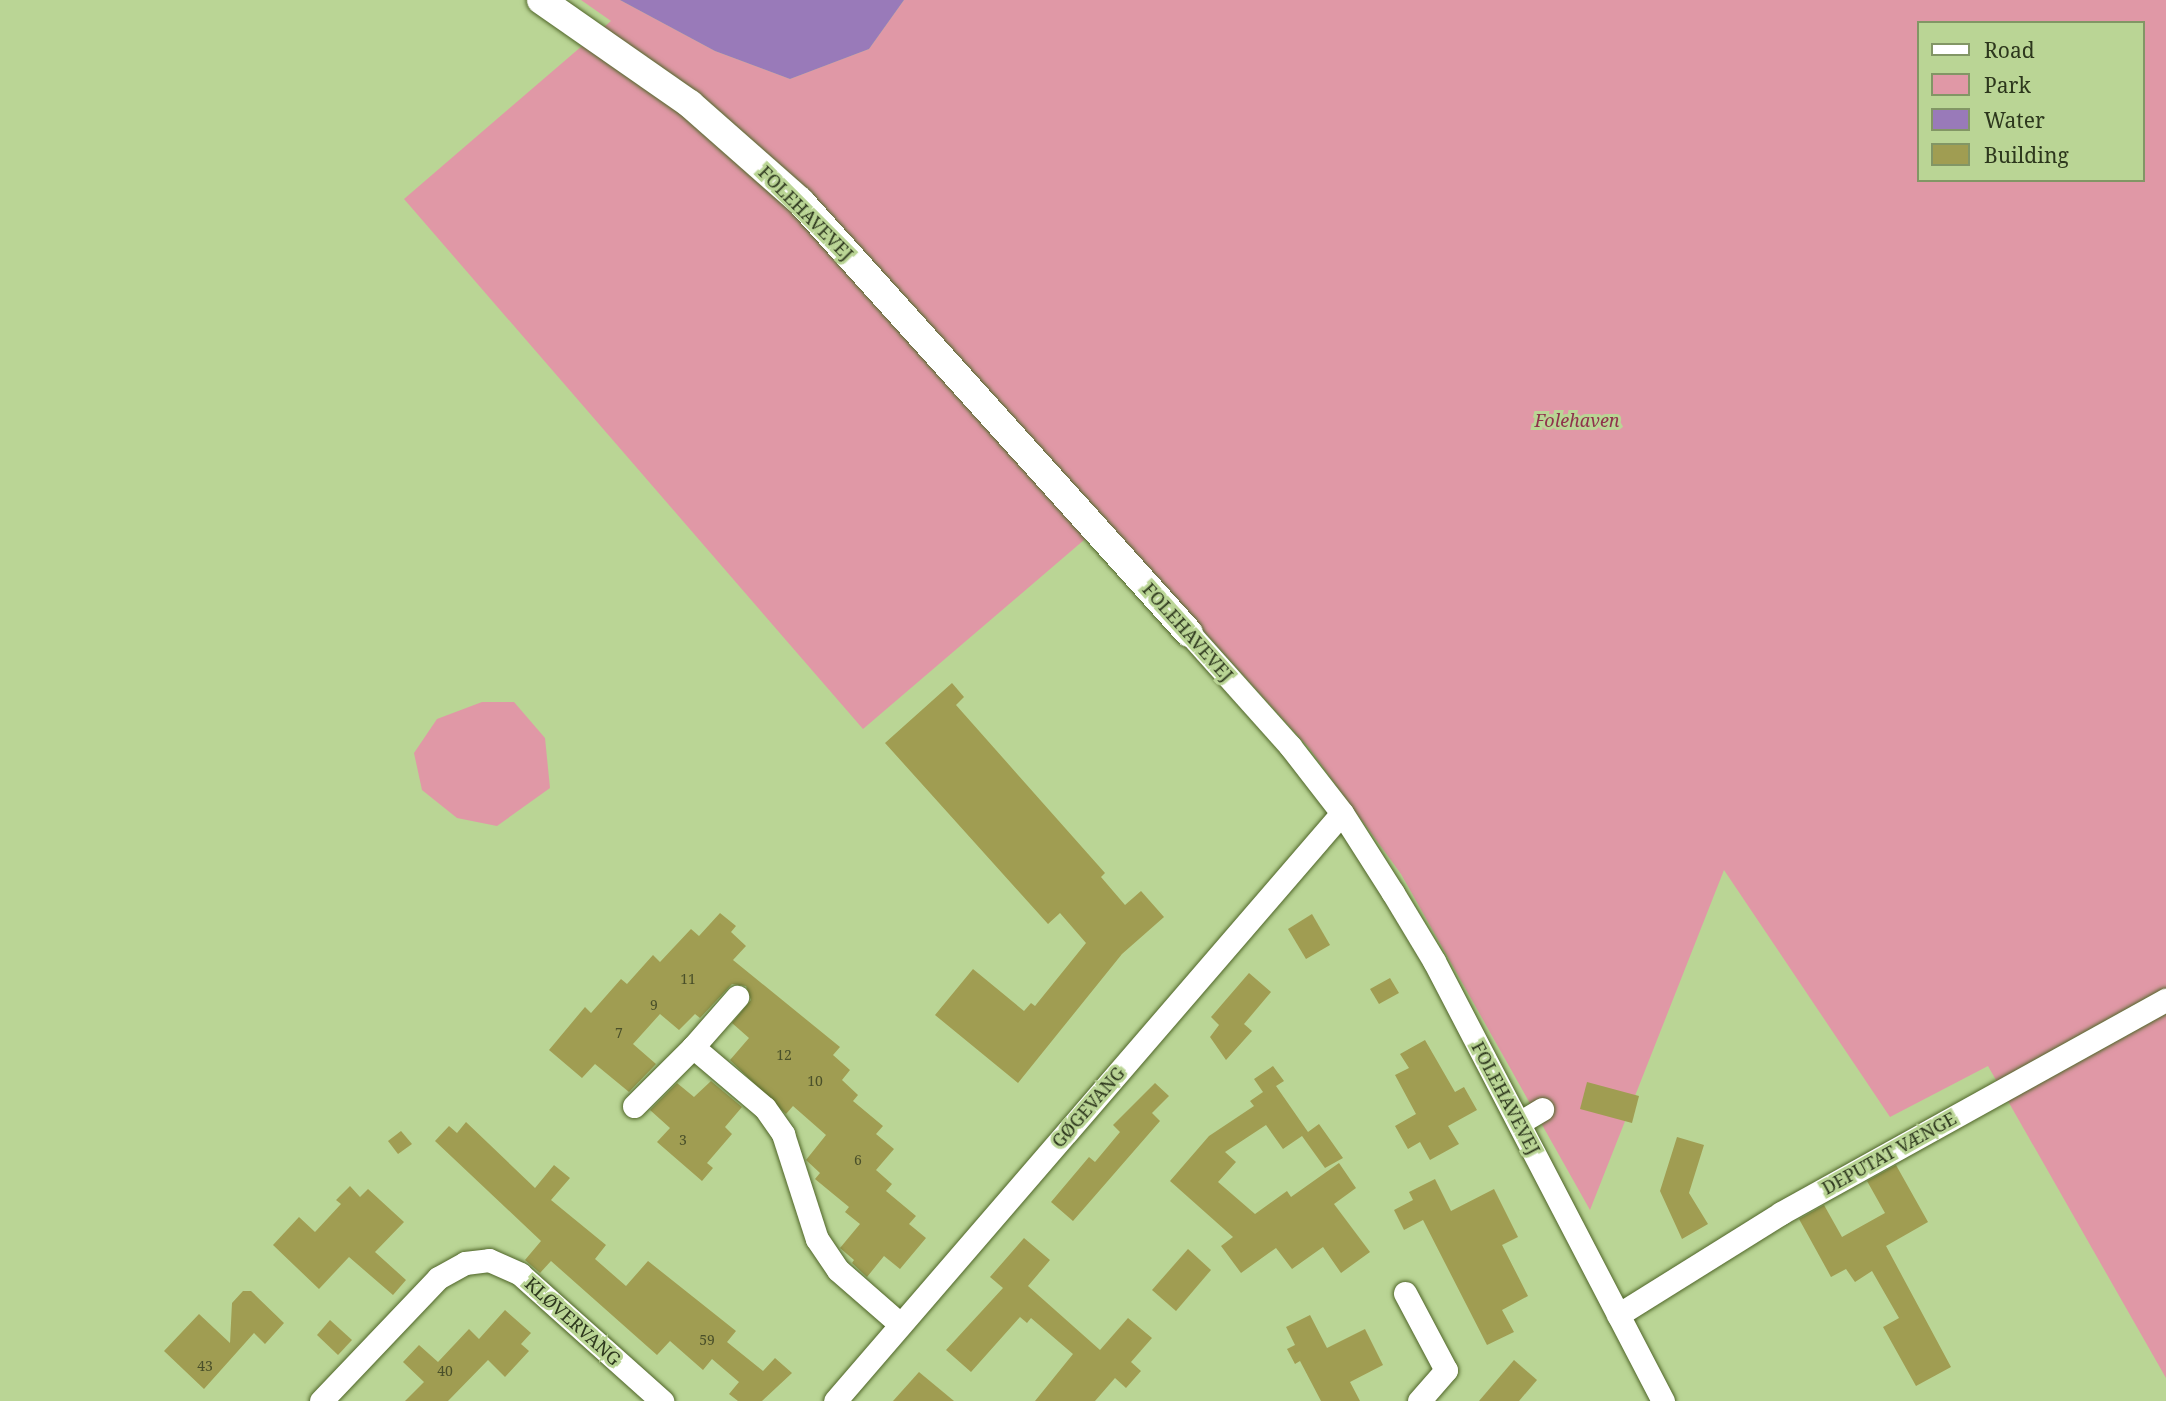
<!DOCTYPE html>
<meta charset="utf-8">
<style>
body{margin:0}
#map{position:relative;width:2166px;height:1401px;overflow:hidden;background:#bad595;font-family:"Noto Serif",serif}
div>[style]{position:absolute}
.green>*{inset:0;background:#e098a6}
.water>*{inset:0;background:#997ab9}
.building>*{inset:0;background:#a09d52}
.roads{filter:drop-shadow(0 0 2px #4f6528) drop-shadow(0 0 2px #4f6528)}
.minor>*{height:23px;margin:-11.5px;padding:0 11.5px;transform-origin:11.5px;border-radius:11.5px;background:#fff}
.tertiary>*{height:28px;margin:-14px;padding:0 14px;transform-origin:14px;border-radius:14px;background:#fff}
span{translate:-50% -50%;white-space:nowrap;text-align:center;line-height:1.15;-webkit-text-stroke:6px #bad595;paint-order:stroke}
.number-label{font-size:14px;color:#4a502a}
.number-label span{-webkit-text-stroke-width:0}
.street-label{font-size:18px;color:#2d371d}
.park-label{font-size:18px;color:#8f324c;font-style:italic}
.legend{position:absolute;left:1917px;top:21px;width:228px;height:161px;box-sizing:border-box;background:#bad595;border:2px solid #829665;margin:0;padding:9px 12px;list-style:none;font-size:21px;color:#2d371d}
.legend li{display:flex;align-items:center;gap:14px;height:35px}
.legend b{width:35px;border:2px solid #829665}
</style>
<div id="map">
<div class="green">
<i style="clip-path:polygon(evenodd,581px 0,620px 0,715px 51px,790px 79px,869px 49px,904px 0,2166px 0,2166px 1378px,1988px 1066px,1890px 1117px,1724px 870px,1590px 1210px,1401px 874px,1309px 748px,1105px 522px,863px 729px,404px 199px,611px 21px,581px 0,1919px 23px,2143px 23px,2143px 180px,1919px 180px,1919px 23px)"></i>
<i style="clip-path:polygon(482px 702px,514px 702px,545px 738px,550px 788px,497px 826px,457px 818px,422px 790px,414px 753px,437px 719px)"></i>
</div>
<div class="water">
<i style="clip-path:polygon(620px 0,904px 0,869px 49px,790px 79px,715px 51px)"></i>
</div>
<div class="building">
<i style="clip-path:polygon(952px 683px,964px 697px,956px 705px,1105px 873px,1101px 877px,1125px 905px,1141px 891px,1164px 917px,1122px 954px,1018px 1083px,935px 1015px,973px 969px,1024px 1011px,1031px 1003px,1035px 1006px,1086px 943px,1060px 913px,1048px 924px,885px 743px)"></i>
<i style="clip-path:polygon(720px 913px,736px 926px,731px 932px,746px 946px,733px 960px,840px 1047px,833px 1055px,850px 1070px,842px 1080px,858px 1095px,853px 1101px,883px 1126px,876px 1134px,894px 1149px,876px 1170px,892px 1184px,886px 1191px,916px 1216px,909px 1224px,926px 1238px,900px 1269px,884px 1256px,867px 1277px,852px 1263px,854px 1260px,840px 1248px,860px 1224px,845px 1212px,849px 1207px,815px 1179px,820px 1173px,806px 1160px,826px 1135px,793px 1106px,786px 1114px,730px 1060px,749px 1038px,732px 1023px,751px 1000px,746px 986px,732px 984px,700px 1018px,695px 1014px,679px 1030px,660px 1014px,633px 1044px,656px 1064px,629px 1092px,595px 1064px,582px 1078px,549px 1050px,585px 1007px,591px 1013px,621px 979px,627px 984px,653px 955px,660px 962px,691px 929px,699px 936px)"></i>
<i style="clip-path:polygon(1312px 914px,1330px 945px,1306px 959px,1288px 929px)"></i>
<i style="clip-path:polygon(1249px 973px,1271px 992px,1244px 1024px,1252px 1031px,1226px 1060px,1210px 1037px,1219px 1025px,1211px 1017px)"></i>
<i style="clip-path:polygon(1390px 978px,1399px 993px,1379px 1004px,1370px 989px)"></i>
<i style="clip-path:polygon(1425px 1040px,1455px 1092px,1464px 1087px,1477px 1110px,1448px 1126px,1459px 1144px,1430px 1160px,1420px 1142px,1408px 1149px,1395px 1126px,1416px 1114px,1395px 1075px,1409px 1068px,1400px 1054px)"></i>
<i style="clip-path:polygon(1273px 1066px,1284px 1081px,1276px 1086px,1308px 1132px,1319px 1124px,1343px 1158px,1325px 1168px,1302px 1136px,1283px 1149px,1266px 1125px,1225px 1152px,1236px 1162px,1218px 1182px,1255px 1214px,1287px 1191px,1291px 1197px,1339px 1163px,1356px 1188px,1334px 1204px,1370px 1252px,1341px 1273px,1323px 1247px,1292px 1269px,1276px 1248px,1241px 1273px,1221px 1246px,1233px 1237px,1170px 1181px,1209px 1136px,1254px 1106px,1250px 1101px,1263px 1092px,1254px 1079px)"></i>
<i style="clip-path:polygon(711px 1081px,742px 1107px,725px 1127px,732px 1134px,707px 1163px,713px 1168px,702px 1181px,657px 1142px,670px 1128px,650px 1110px,677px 1083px,694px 1097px)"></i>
<i style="clip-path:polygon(1587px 1082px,1639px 1096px,1632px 1123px,1580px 1109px)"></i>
<i style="clip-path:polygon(1155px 1083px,1169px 1096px,1152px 1113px,1160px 1121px,1073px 1221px,1051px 1202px,1089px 1157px,1095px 1162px,1120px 1132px,1113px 1125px)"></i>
<i style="clip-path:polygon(466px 1122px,535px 1188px,554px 1165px,570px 1178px,551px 1200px,606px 1245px,595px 1259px,626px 1286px,648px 1261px,736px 1331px,727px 1342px,763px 1371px,775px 1358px,792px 1373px,762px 1401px,738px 1401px,729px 1394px,739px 1382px,712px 1359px,703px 1370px,670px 1341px,657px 1355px,551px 1261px,540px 1273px,525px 1260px,541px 1241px,435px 1141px,449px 1126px,457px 1133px)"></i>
<i style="clip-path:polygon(401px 1131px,412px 1144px,398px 1154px,388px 1141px)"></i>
<i style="clip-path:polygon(1677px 1137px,1704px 1145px,1689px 1193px,1708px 1224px,1682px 1239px,1660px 1191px)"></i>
<i style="clip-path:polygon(1896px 1165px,1928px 1222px,1886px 1246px,1951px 1367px,1916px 1386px,1883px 1327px,1899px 1318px,1872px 1271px,1855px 1282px,1846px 1269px,1831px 1277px,1799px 1219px,1824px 1205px,1842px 1237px,1885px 1213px,1867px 1181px)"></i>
<i style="clip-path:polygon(1435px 1179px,1451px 1211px,1494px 1189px,1518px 1237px,1502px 1245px,1528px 1296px,1502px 1310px,1514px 1332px,1487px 1345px,1423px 1220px,1404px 1230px,1394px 1210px,1413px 1200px,1409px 1192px)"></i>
<i style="clip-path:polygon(350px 1186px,360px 1197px,368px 1189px,404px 1222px,375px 1252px,406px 1280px,393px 1295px,349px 1257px,319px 1289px,273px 1245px,299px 1217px,315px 1232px,341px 1204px,336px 1200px)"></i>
<i style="clip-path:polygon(1024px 1238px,1050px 1260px,1028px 1286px,1100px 1350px,1128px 1318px,1152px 1338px,1131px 1362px,1141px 1371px,1126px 1388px,1115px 1378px,1095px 1401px,1035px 1401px,1073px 1354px,1031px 1318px,1027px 1323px,1020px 1317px,971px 1372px,946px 1350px,1003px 1288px,990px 1277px)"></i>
<i style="clip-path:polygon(1188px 1249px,1211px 1270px,1176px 1311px,1152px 1290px)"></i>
<i style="clip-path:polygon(243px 1291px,251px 1291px,284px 1323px,265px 1344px,254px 1333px,204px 1389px,164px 1351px,199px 1314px,230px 1343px,232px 1303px)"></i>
<i style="clip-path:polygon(505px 1310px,531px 1333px,521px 1344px,529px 1351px,505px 1377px,488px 1360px,448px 1401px,405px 1401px,424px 1382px,403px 1362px,419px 1345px,438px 1362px,469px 1329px,479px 1339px)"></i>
<i style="clip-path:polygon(1310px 1315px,1327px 1348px,1365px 1329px,1383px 1365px,1350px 1382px,1360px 1401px,1321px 1401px,1300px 1361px,1295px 1364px,1287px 1349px,1295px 1345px,1286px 1327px)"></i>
<i style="clip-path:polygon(330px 1320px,352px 1340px,338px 1355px,317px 1335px)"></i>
<i style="clip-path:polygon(1514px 1360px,1537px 1380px,1519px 1401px,1479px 1401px)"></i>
<i style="clip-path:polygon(919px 1372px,954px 1401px,893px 1401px)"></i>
</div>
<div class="roads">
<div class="minor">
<i style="left:1189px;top:633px;width:152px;rotate:48.2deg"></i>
<i style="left:1290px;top:746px;width:85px;rotate:52.2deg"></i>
<i style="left:1342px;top:813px;width:95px;rotate:57.5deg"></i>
<i style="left:1393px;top:893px;width:79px;rotate:58.9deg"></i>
<i style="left:1434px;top:961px;width:496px;rotate:62.5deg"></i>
<i style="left:693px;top:1047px;width:67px;rotate:-48.7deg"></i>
<i style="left:634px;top:1106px;width:83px;rotate:-45deg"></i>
<i style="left:693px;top:1047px;width:94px;rotate:40.3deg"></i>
<i style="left:765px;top:1108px;width:32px;rotate:55deg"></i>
<i style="left:783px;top:1134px;width:110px;rotate:72.1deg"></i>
<i style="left:817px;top:1239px;width:37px;rotate:56deg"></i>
<i style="left:838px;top:1270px;width:82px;rotate:41.1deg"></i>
<i style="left:1519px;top:1123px;width:27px;rotate:-31deg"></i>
<i style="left:1405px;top:1293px;width:87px;rotate:62deg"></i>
<i style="left:1446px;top:1370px;width:41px;rotate:131.1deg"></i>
<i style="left:1618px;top:1315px;width:192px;rotate:-32deg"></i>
<i style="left:1781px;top:1213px;width:440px;rotate:-29deg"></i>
<i style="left:321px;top:1401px;width:170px;rotate:-46.4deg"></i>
<i style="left:438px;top:1278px;width:31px;rotate:-29deg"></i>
<i style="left:465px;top:1263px;width:24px;rotate:-7deg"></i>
<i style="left:489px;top:1260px;width:34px;rotate:24deg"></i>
<i style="left:520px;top:1274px;width:191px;rotate:41.8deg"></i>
<i style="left:835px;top:1401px;width:776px;rotate:-49.23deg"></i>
</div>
<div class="tertiary">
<i style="left:541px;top:0;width:182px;rotate:34.9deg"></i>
<i style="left:690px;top:104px;width:147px;rotate:41.4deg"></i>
<i style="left:800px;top:201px;width:581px;rotate:48deg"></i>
</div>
</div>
<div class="number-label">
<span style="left:688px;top:979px">11</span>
<span style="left:654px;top:1005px">9</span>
<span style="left:619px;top:1033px">7</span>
<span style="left:784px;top:1055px">12</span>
<span style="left:815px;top:1081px">10</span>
<span style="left:683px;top:1140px">3</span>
<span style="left:858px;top:1160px">6</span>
<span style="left:707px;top:1340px">59</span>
<span style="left:205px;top:1366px">43</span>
<span style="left:445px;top:1371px">40</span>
</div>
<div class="street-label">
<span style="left:806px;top:213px;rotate:45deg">FOLEHAVEVEJ</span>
<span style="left:1188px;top:632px;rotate:48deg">FOLEHAVEVEJ</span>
<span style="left:1506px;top:1098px;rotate:62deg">FOLEHAVEVEJ</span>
<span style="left:1088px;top:1107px;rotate:-49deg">GØGEVANG</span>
<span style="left:1889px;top:1153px;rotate:-29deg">DEPUTAT VÆNGE</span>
<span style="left:573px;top:1321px;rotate:42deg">KLØVERVANG</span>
</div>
<div class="park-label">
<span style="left:1577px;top:420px">Folehaven</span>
</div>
<ul class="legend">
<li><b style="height:9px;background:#fff"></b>Road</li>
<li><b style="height:19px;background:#e098a6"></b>Park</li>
<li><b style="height:19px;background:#997ab9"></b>Water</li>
<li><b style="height:19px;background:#a09d52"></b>Building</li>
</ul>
</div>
